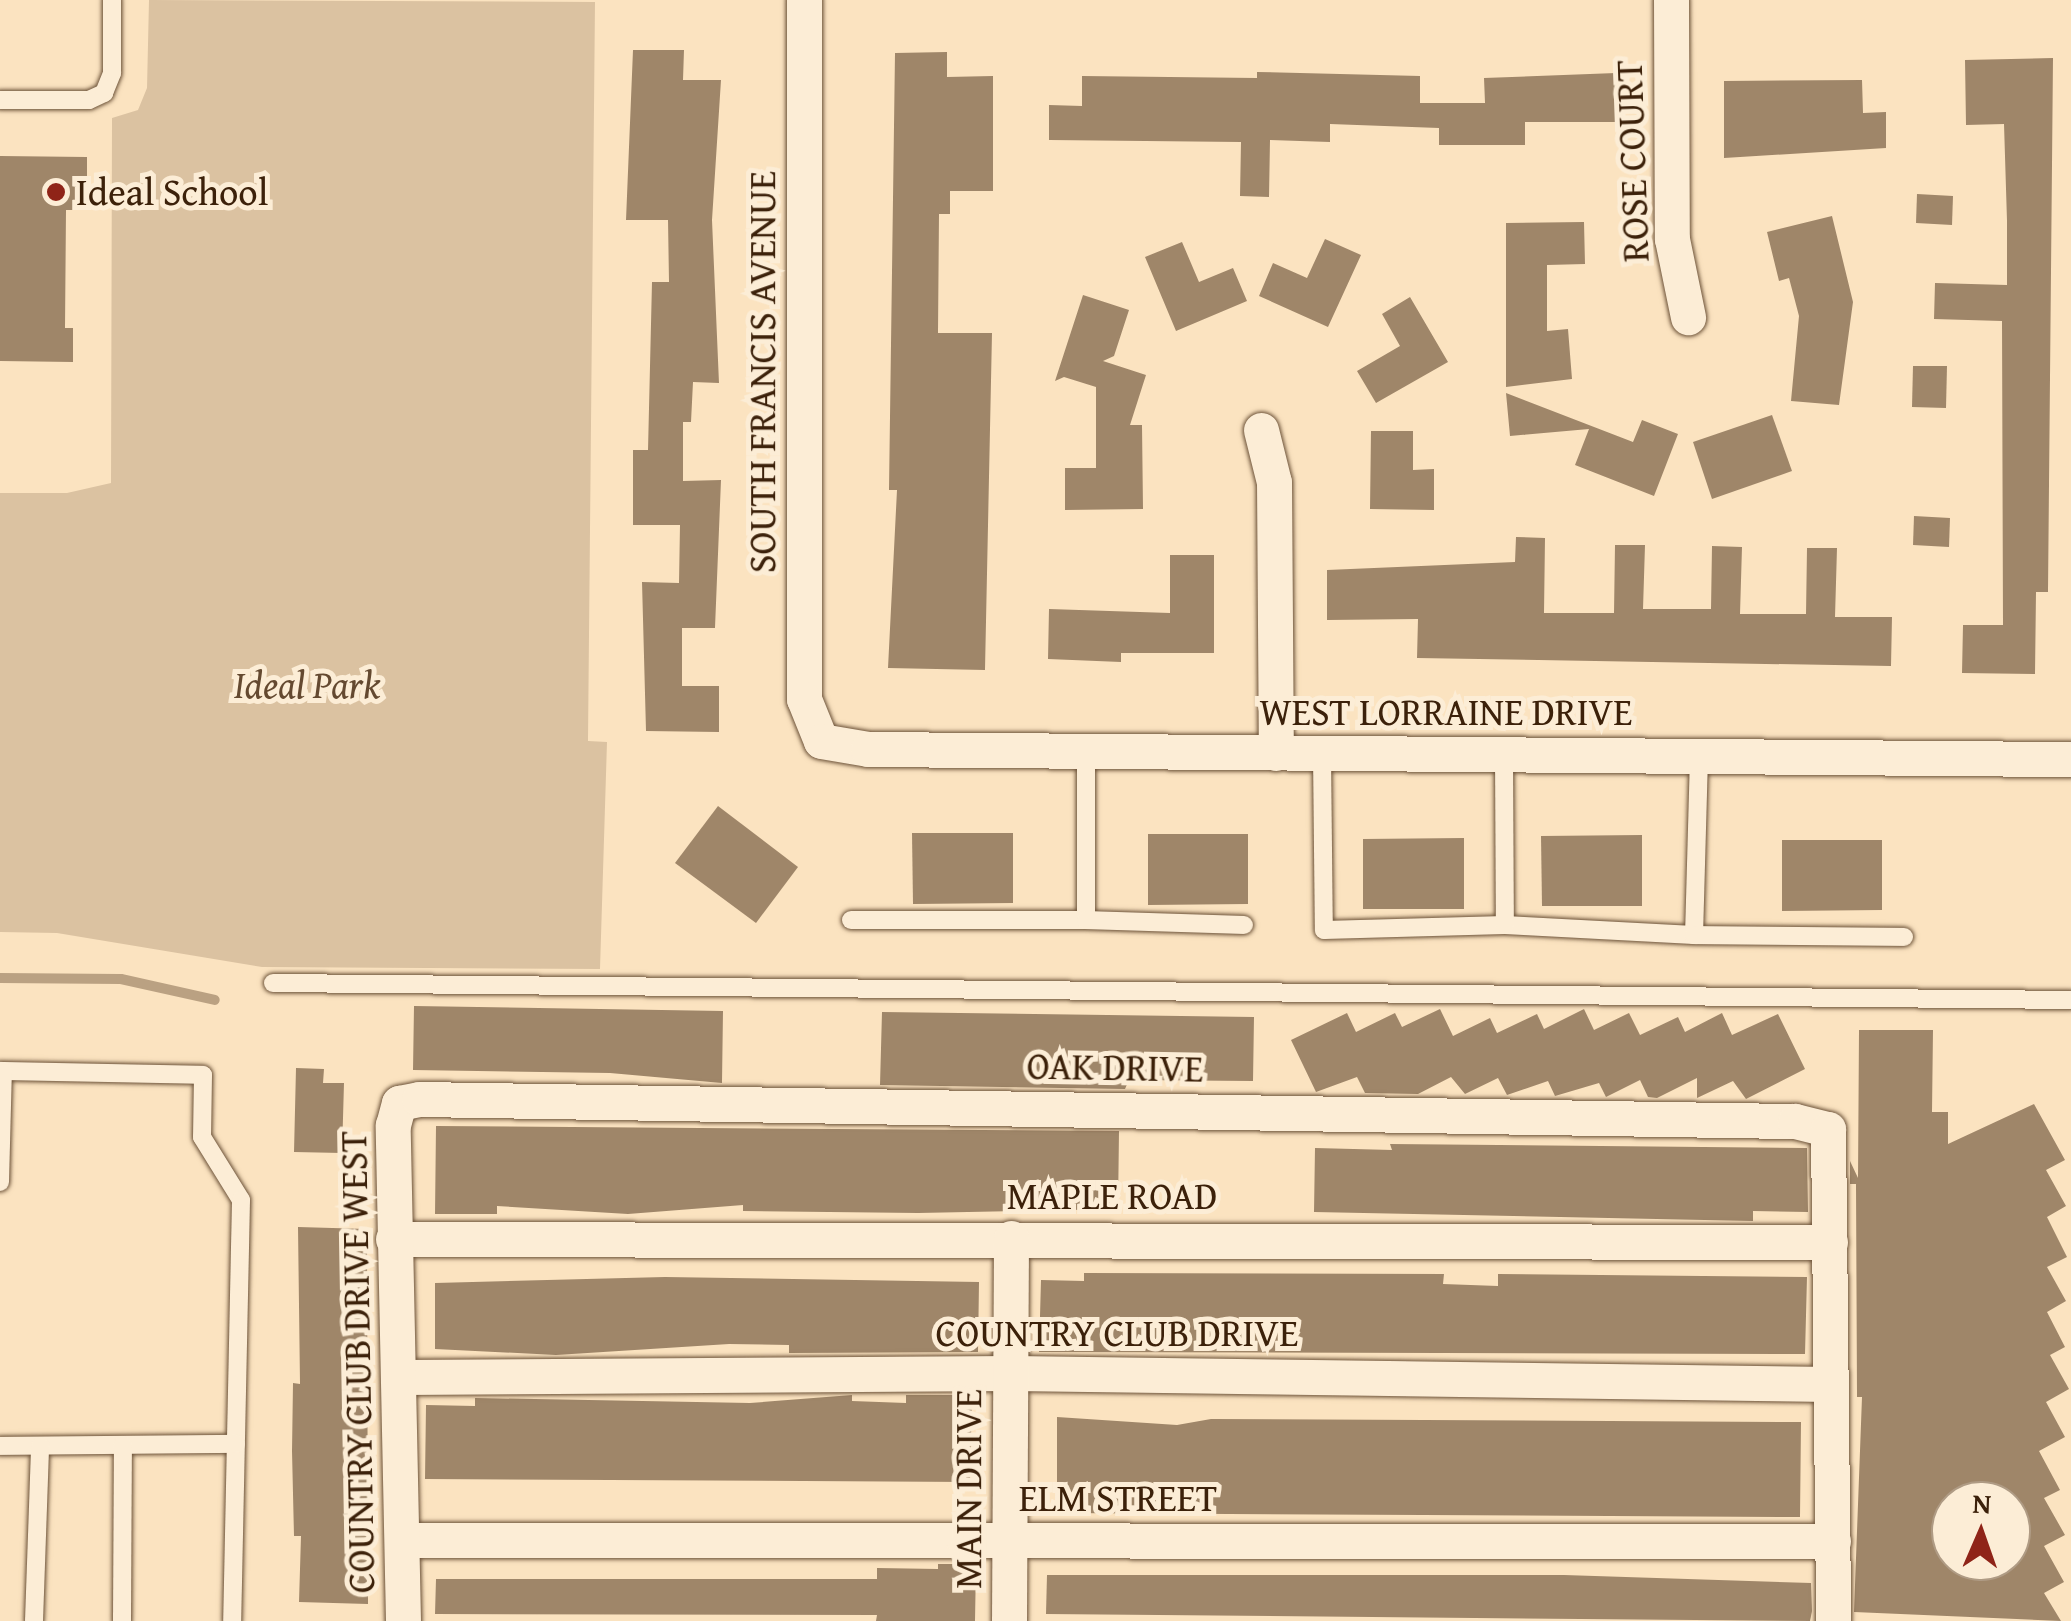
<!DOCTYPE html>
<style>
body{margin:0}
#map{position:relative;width:2071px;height:1621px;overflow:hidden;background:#fbe3c0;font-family:"Gentium Book Plus",serif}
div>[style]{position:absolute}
.green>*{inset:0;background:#dbc2a1}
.stream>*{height:10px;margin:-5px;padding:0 5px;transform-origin:5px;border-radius:5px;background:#baa182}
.building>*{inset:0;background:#9f8669}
.roads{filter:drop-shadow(0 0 2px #6c5238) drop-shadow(0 0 2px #6c5238)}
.service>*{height:18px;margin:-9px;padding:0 9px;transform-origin:9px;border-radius:9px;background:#fcedd6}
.minor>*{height:35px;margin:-17.5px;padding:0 17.5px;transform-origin:17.5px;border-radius:17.5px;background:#fcedd6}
.dots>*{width:28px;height:28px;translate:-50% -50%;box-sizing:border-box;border:5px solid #fcedd6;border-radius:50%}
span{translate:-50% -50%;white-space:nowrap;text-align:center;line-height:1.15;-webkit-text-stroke:10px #fcedd6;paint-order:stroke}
.street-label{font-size:38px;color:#3c210a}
.poi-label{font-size:38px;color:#3c210a}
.left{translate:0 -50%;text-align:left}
.park-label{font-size:38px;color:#644930;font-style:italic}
.north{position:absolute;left:1931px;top:1481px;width:100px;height:100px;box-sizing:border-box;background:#fcedd6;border:2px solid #af9b84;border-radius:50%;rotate:2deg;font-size:28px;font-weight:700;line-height:40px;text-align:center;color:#3c210a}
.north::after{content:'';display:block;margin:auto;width:35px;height:45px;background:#8f2418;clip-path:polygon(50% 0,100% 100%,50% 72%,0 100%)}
</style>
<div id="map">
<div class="green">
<i style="clip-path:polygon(149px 0,595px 2px,588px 741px,607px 742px,600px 969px,262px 967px,57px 933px,0 932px,0 493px,67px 493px,111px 483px,112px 118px,138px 110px,147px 88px)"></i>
</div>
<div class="stream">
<i style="left:0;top:978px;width:121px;rotate:0.5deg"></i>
<i style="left:121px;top:979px;width:96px;rotate:12.6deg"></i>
</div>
<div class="building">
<i style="clip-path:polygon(633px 50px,684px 50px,683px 80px,721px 80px,712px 220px,719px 383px,693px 382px,691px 422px,683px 422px,683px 481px,721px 480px,715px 628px,682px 628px,682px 686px,719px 686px,719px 732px,646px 731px,642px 582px,679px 583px,680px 525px,633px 525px,633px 450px,648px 450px,652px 282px,669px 282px,668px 220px,626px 220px)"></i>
<i style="clip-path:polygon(947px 52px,947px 77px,993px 76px,993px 191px,950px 191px,950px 214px,939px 214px,938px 333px,992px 333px,985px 670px,888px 668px,897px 490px,889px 490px,895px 53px)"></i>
<i style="clip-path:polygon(2053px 58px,2048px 592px,2036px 592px,2035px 674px,1962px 673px,1963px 625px,2003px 625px,2002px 321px,1934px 319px,1935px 283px,2007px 285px,2007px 221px,2004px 124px,1966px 125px,1965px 60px)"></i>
<i style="clip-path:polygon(1257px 72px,1420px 76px,1420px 103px,1485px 103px,1484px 78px,1616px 73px,1616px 122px,1525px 122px,1525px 145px,1439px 145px,1439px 128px,1330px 124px,1330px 142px,1270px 140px,1269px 197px,1240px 196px,1241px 142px,1049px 140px,1049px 105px,1082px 106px,1082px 76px,1257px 78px)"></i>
<i style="clip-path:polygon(1862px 80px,1863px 113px,1886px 112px,1886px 148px,1724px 158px,1724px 81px)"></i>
<i style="clip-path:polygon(0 156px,87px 157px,87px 210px,66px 210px,65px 328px,73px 328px,73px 362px,0 361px)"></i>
<i style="clip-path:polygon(1917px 194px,1953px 196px,1952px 225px,1916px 223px)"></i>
<i style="clip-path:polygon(1832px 216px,1853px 302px,1839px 405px,1791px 401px,1799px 316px,1789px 278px,1779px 281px,1767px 232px)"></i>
<i style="clip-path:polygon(1584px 222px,1585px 264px,1547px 265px,1547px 331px,1568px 329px,1572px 379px,1506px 387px,1506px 223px)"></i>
<i style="clip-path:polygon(1325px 239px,1361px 255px,1328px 327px,1259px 296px,1273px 263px,1307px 278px)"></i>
<i style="clip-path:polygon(1182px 242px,1199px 282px,1233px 268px,1247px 301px,1176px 331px,1145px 257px)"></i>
<i style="clip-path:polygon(1083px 295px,1129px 310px,1114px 356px,1103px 361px,1146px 375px,1130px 425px,1142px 425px,1143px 509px,1065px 510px,1065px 468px,1096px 468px,1096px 387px,1064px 377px,1055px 381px)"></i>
<i style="clip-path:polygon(1410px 297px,1448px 362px,1376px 403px,1357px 371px,1400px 346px,1382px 314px)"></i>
<i style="clip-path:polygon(1913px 366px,1947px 366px,1946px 408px,1912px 407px)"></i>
<i style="clip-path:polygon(1506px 393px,1633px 442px,1642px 420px,1678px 434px,1654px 496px,1575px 465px,1589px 429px,1510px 436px)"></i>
<i style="clip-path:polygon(1772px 415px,1792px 471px,1712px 499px,1693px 442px)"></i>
<i style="clip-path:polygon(1371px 431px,1413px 431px,1413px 470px,1434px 469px,1434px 510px,1370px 509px)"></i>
<i style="clip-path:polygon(1914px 516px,1950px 518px,1949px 547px,1913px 545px)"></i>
<i style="clip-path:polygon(1516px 537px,1545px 538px,1544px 613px,1614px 613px,1615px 545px,1645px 545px,1643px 609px,1711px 609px,1712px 546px,1742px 547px,1740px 614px,1806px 614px,1807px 548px,1837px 548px,1835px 617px,1892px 617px,1891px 666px,1417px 658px,1418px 619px,1327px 620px,1327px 570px,1515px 562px)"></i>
<i style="clip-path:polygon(1170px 555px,1214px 555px,1214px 653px,1121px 653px,1121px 662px,1048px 659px,1049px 609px,1170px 613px)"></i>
<i style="clip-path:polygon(718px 806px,798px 867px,756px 923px,675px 863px)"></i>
<i style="clip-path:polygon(912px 833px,1013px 833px,1013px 903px,913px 904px)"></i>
<i style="clip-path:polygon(1148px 834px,1248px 834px,1248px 904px,1148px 905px)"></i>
<i style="clip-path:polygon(1642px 835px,1642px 906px,1542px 906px,1541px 836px)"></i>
<i style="clip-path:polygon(1464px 838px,1464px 909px,1363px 909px,1363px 839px)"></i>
<i style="clip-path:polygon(1782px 840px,1882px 840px,1882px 910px,1782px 911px)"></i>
<i style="clip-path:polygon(414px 1006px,723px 1011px,722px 1083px,610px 1073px,413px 1070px)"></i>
<i style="clip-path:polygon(1440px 1009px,1453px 1036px,1490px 1018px,1497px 1033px,1537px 1014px,1544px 1029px,1584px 1009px,1594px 1030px,1629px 1013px,1640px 1035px,1678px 1017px,1685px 1032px,1722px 1013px,1732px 1035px,1778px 1014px,1805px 1069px,1746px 1099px,1733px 1081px,1697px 1098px,1697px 1078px,1657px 1098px,1648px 1097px,1640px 1080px,1606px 1097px,1599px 1083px,1555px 1096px,1548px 1081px,1507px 1095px,1498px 1078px,1465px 1094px,1451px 1077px,1418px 1094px,1365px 1093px,1357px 1077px,1316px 1092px,1291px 1040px,1347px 1013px,1356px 1032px,1395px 1013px,1402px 1027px)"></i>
<i style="clip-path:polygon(882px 1012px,1254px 1017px,1253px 1081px,1129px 1080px,1125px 1089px,880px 1085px)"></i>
<i style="clip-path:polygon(evenodd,1859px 1030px,1933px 1030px,1932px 1112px,1948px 1112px,1948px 1144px,2034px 1104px,2065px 1160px,2046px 1170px,2066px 1206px,2047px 1217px,2067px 1257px,2047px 1267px,2066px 1301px,2047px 1312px,2065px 1347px,2050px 1355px,2069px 1389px,2046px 1402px,2065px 1437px,2039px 1451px,2060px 1490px,2044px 1498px,2065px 1535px,2044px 1546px,2064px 1582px,2044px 1593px,2061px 1621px,1854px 1612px,1862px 1397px,1857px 1397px,1856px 1184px,1850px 1184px,1850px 1161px,1858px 1178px,1859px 1030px,1951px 1501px,2011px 1501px,2011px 1561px,1951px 1561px,1951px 1501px)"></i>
<i style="clip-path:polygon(296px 1068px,324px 1069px,323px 1083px,344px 1083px,342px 1153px,294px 1152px)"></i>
<i style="clip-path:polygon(436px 1126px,1119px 1131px,1118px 1209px,918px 1213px,743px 1211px,743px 1205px,628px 1214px,497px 1206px,497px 1214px,435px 1214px)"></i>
<i style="clip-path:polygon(1390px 1144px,1807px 1148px,1808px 1212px,1753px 1211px,1753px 1221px,1314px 1212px,1315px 1148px,1392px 1150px)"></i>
<i style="clip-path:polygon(298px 1227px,367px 1229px,368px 1604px,299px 1602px,301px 1536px,294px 1536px,292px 1451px,293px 1383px,300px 1384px)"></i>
<i style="clip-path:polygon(1084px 1273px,1444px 1274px,1443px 1284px,1498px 1286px,1498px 1274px,1807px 1277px,1805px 1354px,1039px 1352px,1041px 1280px,1084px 1281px)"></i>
<i style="clip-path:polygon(665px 1277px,979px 1282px,978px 1352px,789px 1353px,789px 1345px,729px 1344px,556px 1355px,435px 1349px,435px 1283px)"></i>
<i style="clip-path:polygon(852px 1395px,852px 1401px,906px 1403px,906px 1395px,972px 1395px,970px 1482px,425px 1479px,426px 1405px,475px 1406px,475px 1398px,750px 1403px)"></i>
<i style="clip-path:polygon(1057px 1417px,1177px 1425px,1211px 1419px,1801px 1422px,1800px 1517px,1057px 1513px)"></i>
<i style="clip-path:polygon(938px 1564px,976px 1564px,975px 1621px,876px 1621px,877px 1615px,435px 1614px,436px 1579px,877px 1579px,877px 1568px,938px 1569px)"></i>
<i style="clip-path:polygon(1047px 1575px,1564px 1575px,1811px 1583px,1812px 1611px,1810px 1621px,1046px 1614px)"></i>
</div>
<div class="roads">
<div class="service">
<i style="left:0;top:100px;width:89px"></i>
<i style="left:89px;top:100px;width:17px;rotate:-25deg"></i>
<i style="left:104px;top:93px;width:22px;rotate:-68deg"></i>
<i style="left:112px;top:73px;width:73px;rotate:-90deg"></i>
<i style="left:1322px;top:753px;width:177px;rotate:89.4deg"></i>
<i style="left:1324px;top:930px;width:181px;rotate:-1.6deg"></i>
<i style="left:1505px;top:925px;width:189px;rotate:3deg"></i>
<i style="left:1504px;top:755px;width:170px;rotate:89.7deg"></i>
<i style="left:1699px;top:757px;width:178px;rotate:91.6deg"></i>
<i style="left:1694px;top:935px;width:210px;rotate:0.5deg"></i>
<i style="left:851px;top:920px;width:235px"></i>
<i style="left:1086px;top:920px;width:169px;rotate:-90deg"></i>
<i style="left:1086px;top:920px;width:158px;rotate:1.8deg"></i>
<i style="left:273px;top:983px;width:1798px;rotate:0.54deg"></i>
<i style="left:0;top:1071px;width:203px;rotate:1.1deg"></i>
<i style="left:203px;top:1075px;width:62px;rotate:90.9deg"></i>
<i style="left:202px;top:1137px;width:74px;rotate:58.2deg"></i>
<i style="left:241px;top:1200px;width:421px;rotate:91.2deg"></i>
<i style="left:0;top:1182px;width:111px;rotate:-88.5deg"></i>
<i style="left:0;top:1446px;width:236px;rotate:-0.5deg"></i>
<i style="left:34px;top:1621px;width:175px;rotate:-88deg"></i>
<i style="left:122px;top:1621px;width:176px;rotate:-89.7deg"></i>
</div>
<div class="minor">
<i style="left:804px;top:0;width:699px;rotate:90deg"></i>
<i style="left:804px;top:699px;width:45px;rotate:68deg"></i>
<i style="left:821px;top:741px;width:48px;rotate:9.7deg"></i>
<i style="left:868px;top:749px;width:1203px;rotate:0.48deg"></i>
<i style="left:1671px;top:0;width:239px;rotate:89.8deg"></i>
<i style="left:1672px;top:239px;width:80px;rotate:78.4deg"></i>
<i style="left:1261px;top:430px;width:54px;rotate:76deg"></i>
<i style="left:1274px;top:482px;width:271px;rotate:89.6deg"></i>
<i style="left:393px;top:1239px;width:1437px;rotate:0.12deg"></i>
<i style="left:403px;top:1377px;width:609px;rotate:-0.38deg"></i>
<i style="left:1012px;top:1373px;width:819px;rotate:0.77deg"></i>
<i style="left:404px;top:1540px;width:1429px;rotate:0.04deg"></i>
<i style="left:403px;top:1621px;width:496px;rotate:-91.2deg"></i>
<i style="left:393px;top:1125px;width:23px;rotate:-75deg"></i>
<i style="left:399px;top:1103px;width:20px;rotate:-11deg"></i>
<i style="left:419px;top:1099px;width:1376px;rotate:0.92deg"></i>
<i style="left:1795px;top:1121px;width:34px;rotate:14deg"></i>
<i style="left:1828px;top:1129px;width:492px;rotate:89.4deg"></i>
<i style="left:1009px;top:1621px;width:383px;rotate:-89.7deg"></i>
</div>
</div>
<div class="dots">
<i style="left:56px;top:192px;background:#8f2418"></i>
</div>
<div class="street-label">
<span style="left:1632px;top:161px;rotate:-92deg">ROSE COURT</span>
<span style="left:762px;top:372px;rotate:-90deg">SOUTH FRANCIS AVENUE</span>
<span style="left:1446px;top:712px">WEST LORRAINE DRIVE</span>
<span style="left:1115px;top:1067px;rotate:1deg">OAK DRIVE</span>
<span style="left:1112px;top:1196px">MAPLE ROAD</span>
<span style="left:1117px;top:1333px">COUNTRY CLUB DRIVE</span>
<span style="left:357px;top:1362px;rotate:-91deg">COUNTRY CLUB DRIVE WEST</span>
<span style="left:968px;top:1489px;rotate:-90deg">MAIN DRIVE</span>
<span style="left:1118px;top:1498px">ELM STREET</span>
</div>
<div class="poi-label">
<span class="left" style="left:76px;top:192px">Ideal School</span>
</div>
<div class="park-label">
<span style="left:307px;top:685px">Ideal Park</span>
</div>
<div class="north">N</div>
</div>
